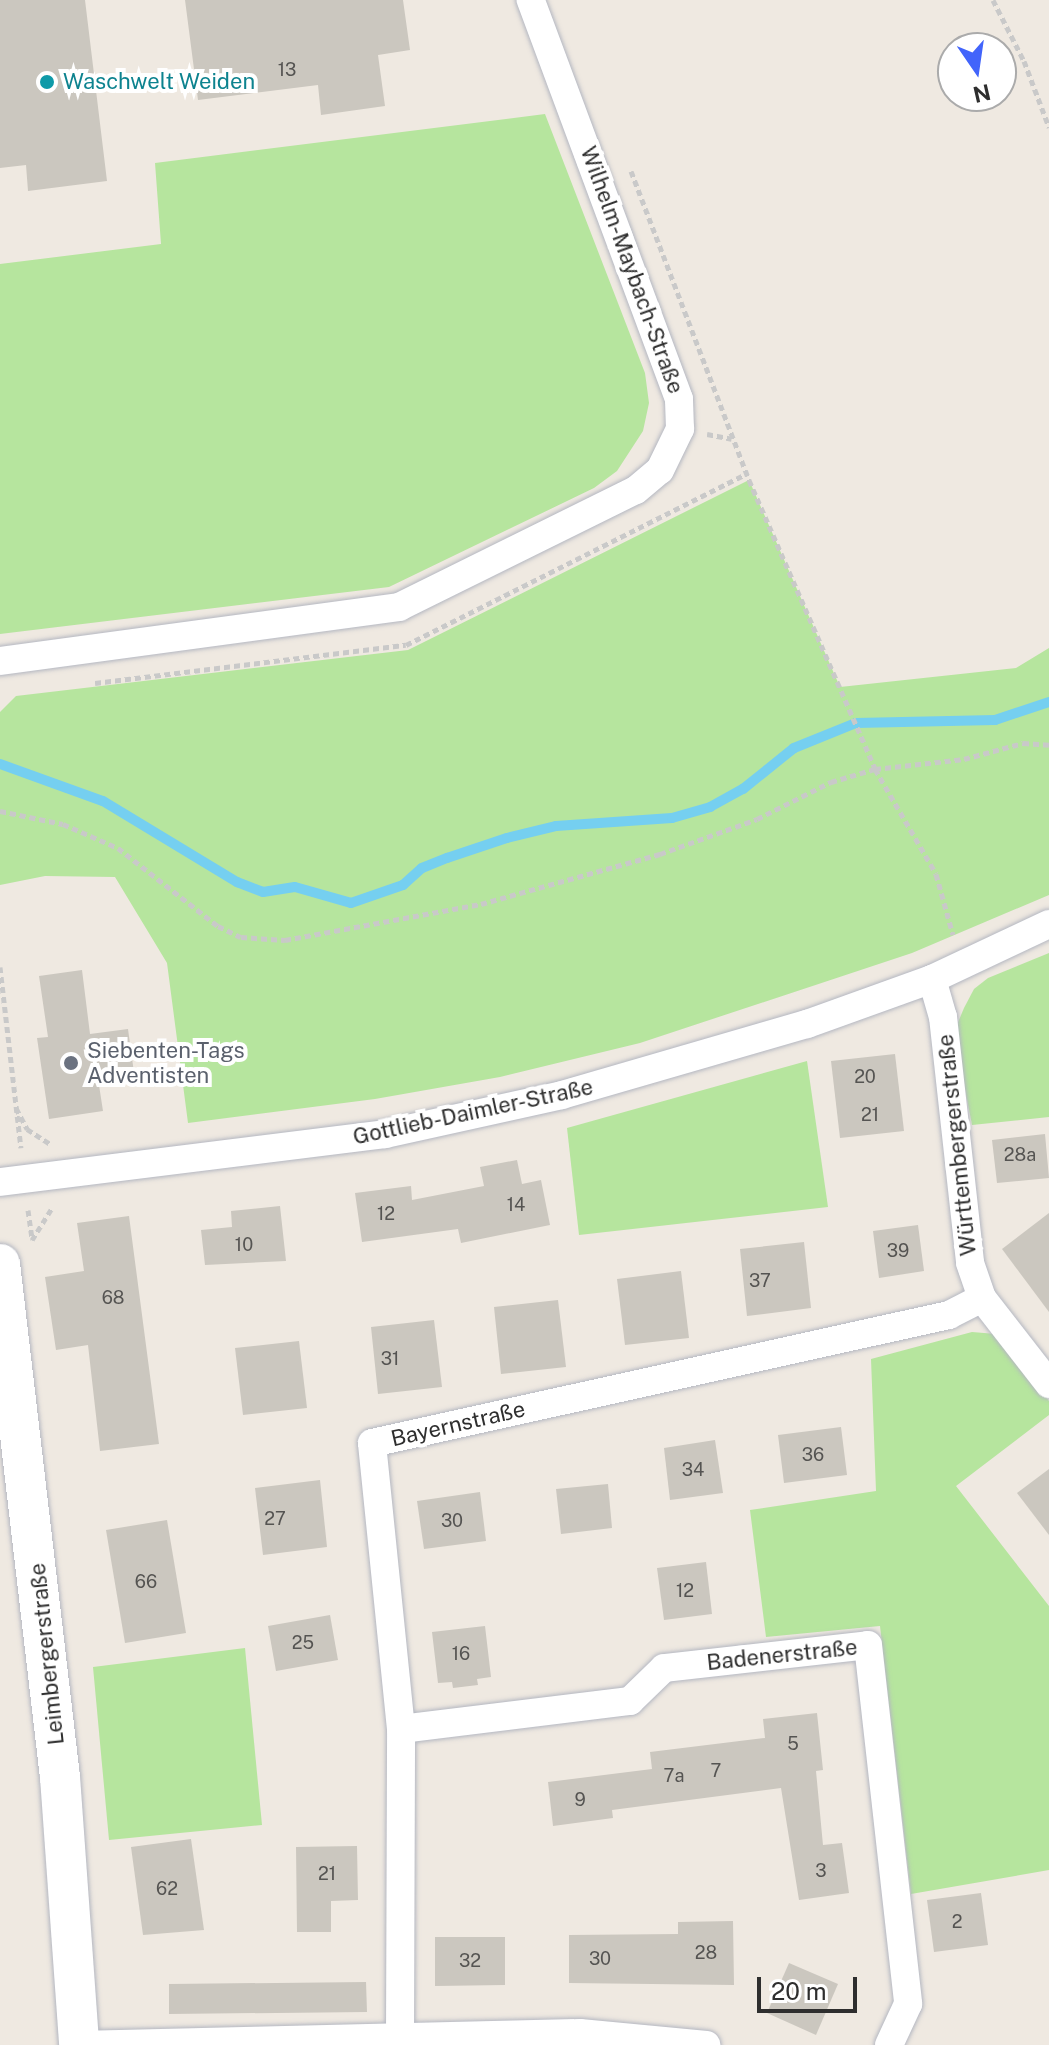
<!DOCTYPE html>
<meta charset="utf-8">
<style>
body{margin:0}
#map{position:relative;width:1049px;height:2045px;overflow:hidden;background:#efe9e1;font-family:"Public Sans",sans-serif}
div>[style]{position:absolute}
.green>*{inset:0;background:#b6e59e}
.stream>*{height:10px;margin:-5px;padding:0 5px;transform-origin:5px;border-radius:5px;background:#75cff0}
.building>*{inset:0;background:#cbc7bf}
.path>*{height:5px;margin-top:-2.5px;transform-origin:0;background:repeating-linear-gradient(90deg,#c9c9c9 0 6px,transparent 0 10px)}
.roads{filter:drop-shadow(0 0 2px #b4b7c1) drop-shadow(0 0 2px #b4b7c1)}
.street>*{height:28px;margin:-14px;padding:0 14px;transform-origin:14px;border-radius:14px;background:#fff}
.secondary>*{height:40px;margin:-20px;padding:0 20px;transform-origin:20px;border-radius:20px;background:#fff}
.dots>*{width:22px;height:22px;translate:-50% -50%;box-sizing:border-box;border:4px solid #fff;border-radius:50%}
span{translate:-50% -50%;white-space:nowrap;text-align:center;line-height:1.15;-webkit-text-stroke:8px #fff;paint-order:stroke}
.number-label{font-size:18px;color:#555452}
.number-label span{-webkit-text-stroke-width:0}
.culture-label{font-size:22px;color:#0d838f}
.left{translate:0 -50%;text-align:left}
.street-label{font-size:22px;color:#2e2e2e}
.worship-label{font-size:22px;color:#5b616d}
.north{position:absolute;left:937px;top:32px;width:80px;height:80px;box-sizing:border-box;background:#fff;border:2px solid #ababab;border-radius:50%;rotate:167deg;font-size:22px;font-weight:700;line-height:32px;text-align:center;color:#2e2e2e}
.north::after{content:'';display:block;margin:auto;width:28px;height:36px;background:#4264fb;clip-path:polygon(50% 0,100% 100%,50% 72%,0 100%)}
.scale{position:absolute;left:757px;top:1977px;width:100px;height:36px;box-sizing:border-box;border:4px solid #2e2e2e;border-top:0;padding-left:10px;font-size:24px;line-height:28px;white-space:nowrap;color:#2e2e2e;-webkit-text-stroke:6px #fff;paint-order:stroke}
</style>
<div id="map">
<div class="green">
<i style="clip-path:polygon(545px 114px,645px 373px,649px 403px,643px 431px,617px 471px,594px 488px,389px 587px,0 634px,0 264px,161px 244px,155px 163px)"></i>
<i style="clip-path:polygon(749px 480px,840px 687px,1016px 668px,1049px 648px,1049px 895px,912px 953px,640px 1043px,500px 1077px,375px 1099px,188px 1123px,167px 963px,115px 877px,45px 876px,0 885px,0 712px,16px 696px,408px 650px)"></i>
<i style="clip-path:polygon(1049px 953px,1049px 1117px,972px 1125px,954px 1032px,964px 1008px,974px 989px,988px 978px)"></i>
<i style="clip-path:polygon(807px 1061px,828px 1207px,579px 1235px,567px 1128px)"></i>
<i style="clip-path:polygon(972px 1332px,996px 1334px,1049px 1401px,1049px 1415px,956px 1486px,1049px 1606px,1049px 1870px,911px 1894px,880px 1626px,766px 1637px,750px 1510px,876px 1491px,871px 1359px)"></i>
<i style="clip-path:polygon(245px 1648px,262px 1825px,109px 1840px,93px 1667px)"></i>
</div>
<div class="stream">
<i style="left:0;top:764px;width:109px;rotate:19.8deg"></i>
<i style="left:103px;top:801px;width:157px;rotate:31.2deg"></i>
<i style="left:237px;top:882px;width:28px;rotate:21deg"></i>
<i style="left:263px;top:892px;width:32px;rotate:-9deg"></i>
<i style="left:295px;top:887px;width:58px;rotate:15.9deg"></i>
<i style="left:351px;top:903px;width:55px;rotate:-19.1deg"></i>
<i style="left:403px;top:885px;width:25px;rotate:-42deg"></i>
<i style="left:422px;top:868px;width:27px;rotate:-22deg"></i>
<i style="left:447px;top:858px;width:63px;rotate:-18.4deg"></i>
<i style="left:507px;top:838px;width:50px;rotate:-13.8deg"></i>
<i style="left:556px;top:826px;width:116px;rotate:-3.9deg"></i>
<i style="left:672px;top:818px;width:40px;rotate:-16deg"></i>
<i style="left:710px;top:807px;width:38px;rotate:-29deg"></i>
<i style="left:743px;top:789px;width:65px;rotate:-38.8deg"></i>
<i style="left:794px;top:748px;width:67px;rotate:-22deg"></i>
<i style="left:856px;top:723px;width:139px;rotate:-1.2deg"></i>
<i style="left:995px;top:720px;width:57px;rotate:-18.4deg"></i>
</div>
<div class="building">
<i style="clip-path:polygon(0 0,85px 0,107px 181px,28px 191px,26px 165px,0 168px)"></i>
<i style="clip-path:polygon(185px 0,403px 0,410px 50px,378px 55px,385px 106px,321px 115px,318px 85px,198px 100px)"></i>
<i style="clip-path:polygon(82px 970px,90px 1034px,128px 1029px,135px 1080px,99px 1085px,103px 1111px,49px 1119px,37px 1038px,48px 1037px,39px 976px)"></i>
<i style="clip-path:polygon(895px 1054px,904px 1131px,840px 1138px,831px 1061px)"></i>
<i style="clip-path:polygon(1045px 1134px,1049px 1178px,997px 1183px,992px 1140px)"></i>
<i style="clip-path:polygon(517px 1160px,522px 1184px,541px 1180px,550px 1225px,461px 1243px,458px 1229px,362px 1242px,355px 1193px,411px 1186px,412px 1200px,484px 1186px,480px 1167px)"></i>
<i style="clip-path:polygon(280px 1206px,286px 1261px,205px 1265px,201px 1230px,232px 1227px,231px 1211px)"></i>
<i style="clip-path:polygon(1049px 1213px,1049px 1312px,1002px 1249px)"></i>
<i style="clip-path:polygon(129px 1216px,159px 1444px,100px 1451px,88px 1345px,56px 1350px,45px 1277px,84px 1271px,77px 1223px)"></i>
<i style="clip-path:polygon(918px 1225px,924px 1271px,879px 1278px,873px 1231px)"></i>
<i style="clip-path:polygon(804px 1242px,811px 1308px,747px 1316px,740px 1249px)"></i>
<i style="clip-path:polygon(681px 1271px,689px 1338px,625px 1345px,617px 1279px)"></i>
<i style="clip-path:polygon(558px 1300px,566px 1367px,501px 1374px,494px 1307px)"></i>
<i style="clip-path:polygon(434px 1320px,442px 1387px,378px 1394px,371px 1327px)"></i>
<i style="clip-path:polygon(299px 1341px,307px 1408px,243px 1415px,235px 1348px)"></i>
<i style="clip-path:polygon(841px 1427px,847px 1475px,784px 1483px,778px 1435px)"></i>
<i style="clip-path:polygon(715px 1440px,723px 1493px,670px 1500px,664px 1448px)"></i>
<i style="clip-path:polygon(1049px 1469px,1049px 1535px,1017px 1493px)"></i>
<i style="clip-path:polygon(320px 1480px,327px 1547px,263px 1555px,255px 1488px)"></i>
<i style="clip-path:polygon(608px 1484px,612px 1528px,561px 1534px,556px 1489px)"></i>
<i style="clip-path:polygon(480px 1492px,486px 1541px,424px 1549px,417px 1501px)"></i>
<i style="clip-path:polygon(167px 1520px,186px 1633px,125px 1643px,106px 1530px)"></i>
<i style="clip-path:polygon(706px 1562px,712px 1614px,664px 1620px,657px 1568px)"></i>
<i style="clip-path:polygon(330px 1615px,338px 1660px,276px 1671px,268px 1626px)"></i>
<i style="clip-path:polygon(485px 1626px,491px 1677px,477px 1679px,478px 1685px,453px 1688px,452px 1682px,438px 1683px,432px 1632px)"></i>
<i style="clip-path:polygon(817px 1713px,823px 1770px,816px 1771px,823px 1845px,842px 1843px,849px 1893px,799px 1900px,781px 1788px,612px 1810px,613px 1818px,553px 1826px,548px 1782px,652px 1769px,650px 1752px,765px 1738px,763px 1719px)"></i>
<i style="clip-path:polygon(191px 1839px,204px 1930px,143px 1935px,131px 1847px)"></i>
<i style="clip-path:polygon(357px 1846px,358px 1900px,331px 1901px,331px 1932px,297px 1932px,296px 1847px)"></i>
<i style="clip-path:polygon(981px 1893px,988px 1945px,934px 1952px,927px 1900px)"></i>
<i style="clip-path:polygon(733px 1921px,734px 1985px,569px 1983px,569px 1935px,678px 1934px,678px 1922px)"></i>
<i style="clip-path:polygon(435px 1937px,505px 1937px,505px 1985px,435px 1986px)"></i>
<i style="clip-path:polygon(789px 1963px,838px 1984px,816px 2035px,767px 2013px)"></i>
<i style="clip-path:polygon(366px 1982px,367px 2012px,169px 2014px,169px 1984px)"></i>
</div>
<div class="path">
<i style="left:993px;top:0;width:68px;rotate:63.1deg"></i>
<i style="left:1024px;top:61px;width:71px;rotate:69.3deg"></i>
<i style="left:631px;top:171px;width:331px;rotate:69.1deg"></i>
<i style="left:749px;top:480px;width:315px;rotate:66.4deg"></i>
<i style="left:875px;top:769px;width:90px;rotate:-6.4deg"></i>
<i style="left:964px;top:759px;width:61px;rotate:-15.2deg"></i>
<i style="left:1023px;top:743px;width:26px;rotate:4deg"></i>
<i style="left:707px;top:434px;width:25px;rotate:11deg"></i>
<i style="left:95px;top:683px;width:313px;rotate:-7deg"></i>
<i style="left:406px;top:645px;width:381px;rotate:-26.7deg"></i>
<i style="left:0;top:811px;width:64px;rotate:11.7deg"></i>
<i style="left:63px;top:824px;width:60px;rotate:23.6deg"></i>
<i style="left:118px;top:848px;width:127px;rotate:38deg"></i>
<i style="left:218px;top:926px;width:25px;rotate:26deg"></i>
<i style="left:241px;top:937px;width:44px;rotate:3.9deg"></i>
<i style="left:285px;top:940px;width:199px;rotate:-10.4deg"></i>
<i style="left:481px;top:904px;width:186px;rotate:-15.6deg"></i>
<i style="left:660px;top:854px;width:103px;rotate:-19.8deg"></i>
<i style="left:757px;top:819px;width:83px;rotate:-26.6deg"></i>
<i style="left:831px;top:782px;width:46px;rotate:-16.5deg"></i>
<i style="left:875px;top:769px;width:121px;rotate:59.8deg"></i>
<i style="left:936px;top:874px;width:63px;rotate:74.4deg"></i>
<i style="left:0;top:967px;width:182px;rotate:83.4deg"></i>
<i style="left:16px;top:1108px;width:24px;rotate:62deg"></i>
<i style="left:27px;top:1129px;width:27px;rotate:33deg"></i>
<i style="left:28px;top:1210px;width:30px;rotate:82deg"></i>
<i style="left:32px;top:1240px;width:38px;rotate:-58deg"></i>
</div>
<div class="roads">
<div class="street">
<i style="left:0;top:661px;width:403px;rotate:-7.7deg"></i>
<i style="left:399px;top:607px;width:264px;rotate:-26.3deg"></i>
<i style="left:636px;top:490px;width:31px;rotate:-40deg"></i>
<i style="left:660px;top:470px;width:46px;rotate:-64deg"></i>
<i style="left:680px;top:429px;width:30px;rotate:-92deg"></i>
<i style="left:679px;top:399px;width:426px;rotate:-110.4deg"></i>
<i style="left:932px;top:979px;width:40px;rotate:74deg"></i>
<i style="left:943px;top:1017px;width:247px;rotate:83.7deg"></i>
<i style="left:970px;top:1263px;width:37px;rotate:71deg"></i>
<i style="left:982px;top:1298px;width:109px;rotate:52.1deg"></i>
<i style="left:0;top:1182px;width:388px;rotate:-7.1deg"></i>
<i style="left:385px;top:1134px;width:181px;rotate:-12.4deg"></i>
<i style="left:562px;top:1095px;width:255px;rotate:-16.2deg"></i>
<i style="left:807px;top:1024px;width:133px;rotate:-19.8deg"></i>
<i style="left:932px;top:979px;width:129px;rotate:-25.2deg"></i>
<i style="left:401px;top:1729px;width:231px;rotate:-7deg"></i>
<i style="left:630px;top:1701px;width:47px;rotate:-44.1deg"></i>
<i style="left:664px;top:1668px;width:205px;rotate:-6.4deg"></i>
<i style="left:868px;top:1645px;width:361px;rotate:83.6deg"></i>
<i style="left:908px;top:2004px;width:45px;rotate:114.9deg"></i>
<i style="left:400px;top:2038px;width:309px;rotate:-89.8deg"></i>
<i style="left:401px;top:1729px;width:287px;rotate:-95.8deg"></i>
<i style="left:372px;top:1443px;width:591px;rotate:-12.51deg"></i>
<i style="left:949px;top:1315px;width:37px;rotate:-27deg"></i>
<i style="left:78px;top:2045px;width:502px;rotate:-1.37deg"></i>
<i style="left:580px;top:2033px;width:127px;rotate:5.4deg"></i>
</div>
<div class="secondary">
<i style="left:0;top:1264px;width:516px;rotate:83.33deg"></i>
<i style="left:60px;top:1777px;width:269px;rotate:85.9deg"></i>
</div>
</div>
<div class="dots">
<i style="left:47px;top:82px;background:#0f9aa8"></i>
<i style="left:71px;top:1063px;background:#6b7280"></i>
</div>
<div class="number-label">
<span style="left:287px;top:70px">13</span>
<span style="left:865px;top:1077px">20</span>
<span style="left:870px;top:1115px">21</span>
<span style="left:1020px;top:1155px">28a</span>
<span style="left:516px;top:1205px">14</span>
<span style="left:386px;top:1214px">12</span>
<span style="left:244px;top:1245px">10</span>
<span style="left:898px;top:1251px">39</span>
<span style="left:760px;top:1281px">37</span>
<span style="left:113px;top:1298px">68</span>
<span style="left:390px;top:1359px">31</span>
<span style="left:813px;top:1455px">36</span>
<span style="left:693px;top:1470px">34</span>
<span style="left:275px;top:1519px">27</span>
<span style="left:452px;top:1521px">30</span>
<span style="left:146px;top:1582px">66</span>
<span style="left:685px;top:1591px">12</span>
<span style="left:303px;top:1643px">25</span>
<span style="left:461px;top:1654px">16</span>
<span style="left:793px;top:1744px">5</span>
<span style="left:716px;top:1771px">7</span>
<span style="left:674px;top:1776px">7a</span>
<span style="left:580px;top:1800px">9</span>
<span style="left:821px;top:1871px">3</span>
<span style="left:327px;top:1874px">21</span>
<span style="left:167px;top:1889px">62</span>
<span style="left:957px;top:1922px">2</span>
<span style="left:706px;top:1953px">28</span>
<span style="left:600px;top:1959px">30</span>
<span style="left:470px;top:1961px">32</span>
</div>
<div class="culture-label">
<span class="left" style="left:63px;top:82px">Waschwelt Weiden</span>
</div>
<div class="street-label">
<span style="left:632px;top:270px;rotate:70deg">Wilhelm-Maybach-Straße</span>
<span style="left:473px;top:1112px;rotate:-12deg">Gottlieb-Daimler-Straße</span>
<span style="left:957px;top:1145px;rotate:-96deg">Württembergerstraße</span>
<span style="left:458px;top:1424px;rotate:-13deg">Bayernstraße</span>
<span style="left:47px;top:1654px;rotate:-96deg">Leimbergerstraße</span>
<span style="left:782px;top:1655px;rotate:-6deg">Badenerstraße</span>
</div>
<div class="worship-label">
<span class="left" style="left:87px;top:1063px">Siebenten-Tags<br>Adventisten</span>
</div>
<div class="north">N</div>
<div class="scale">20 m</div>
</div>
